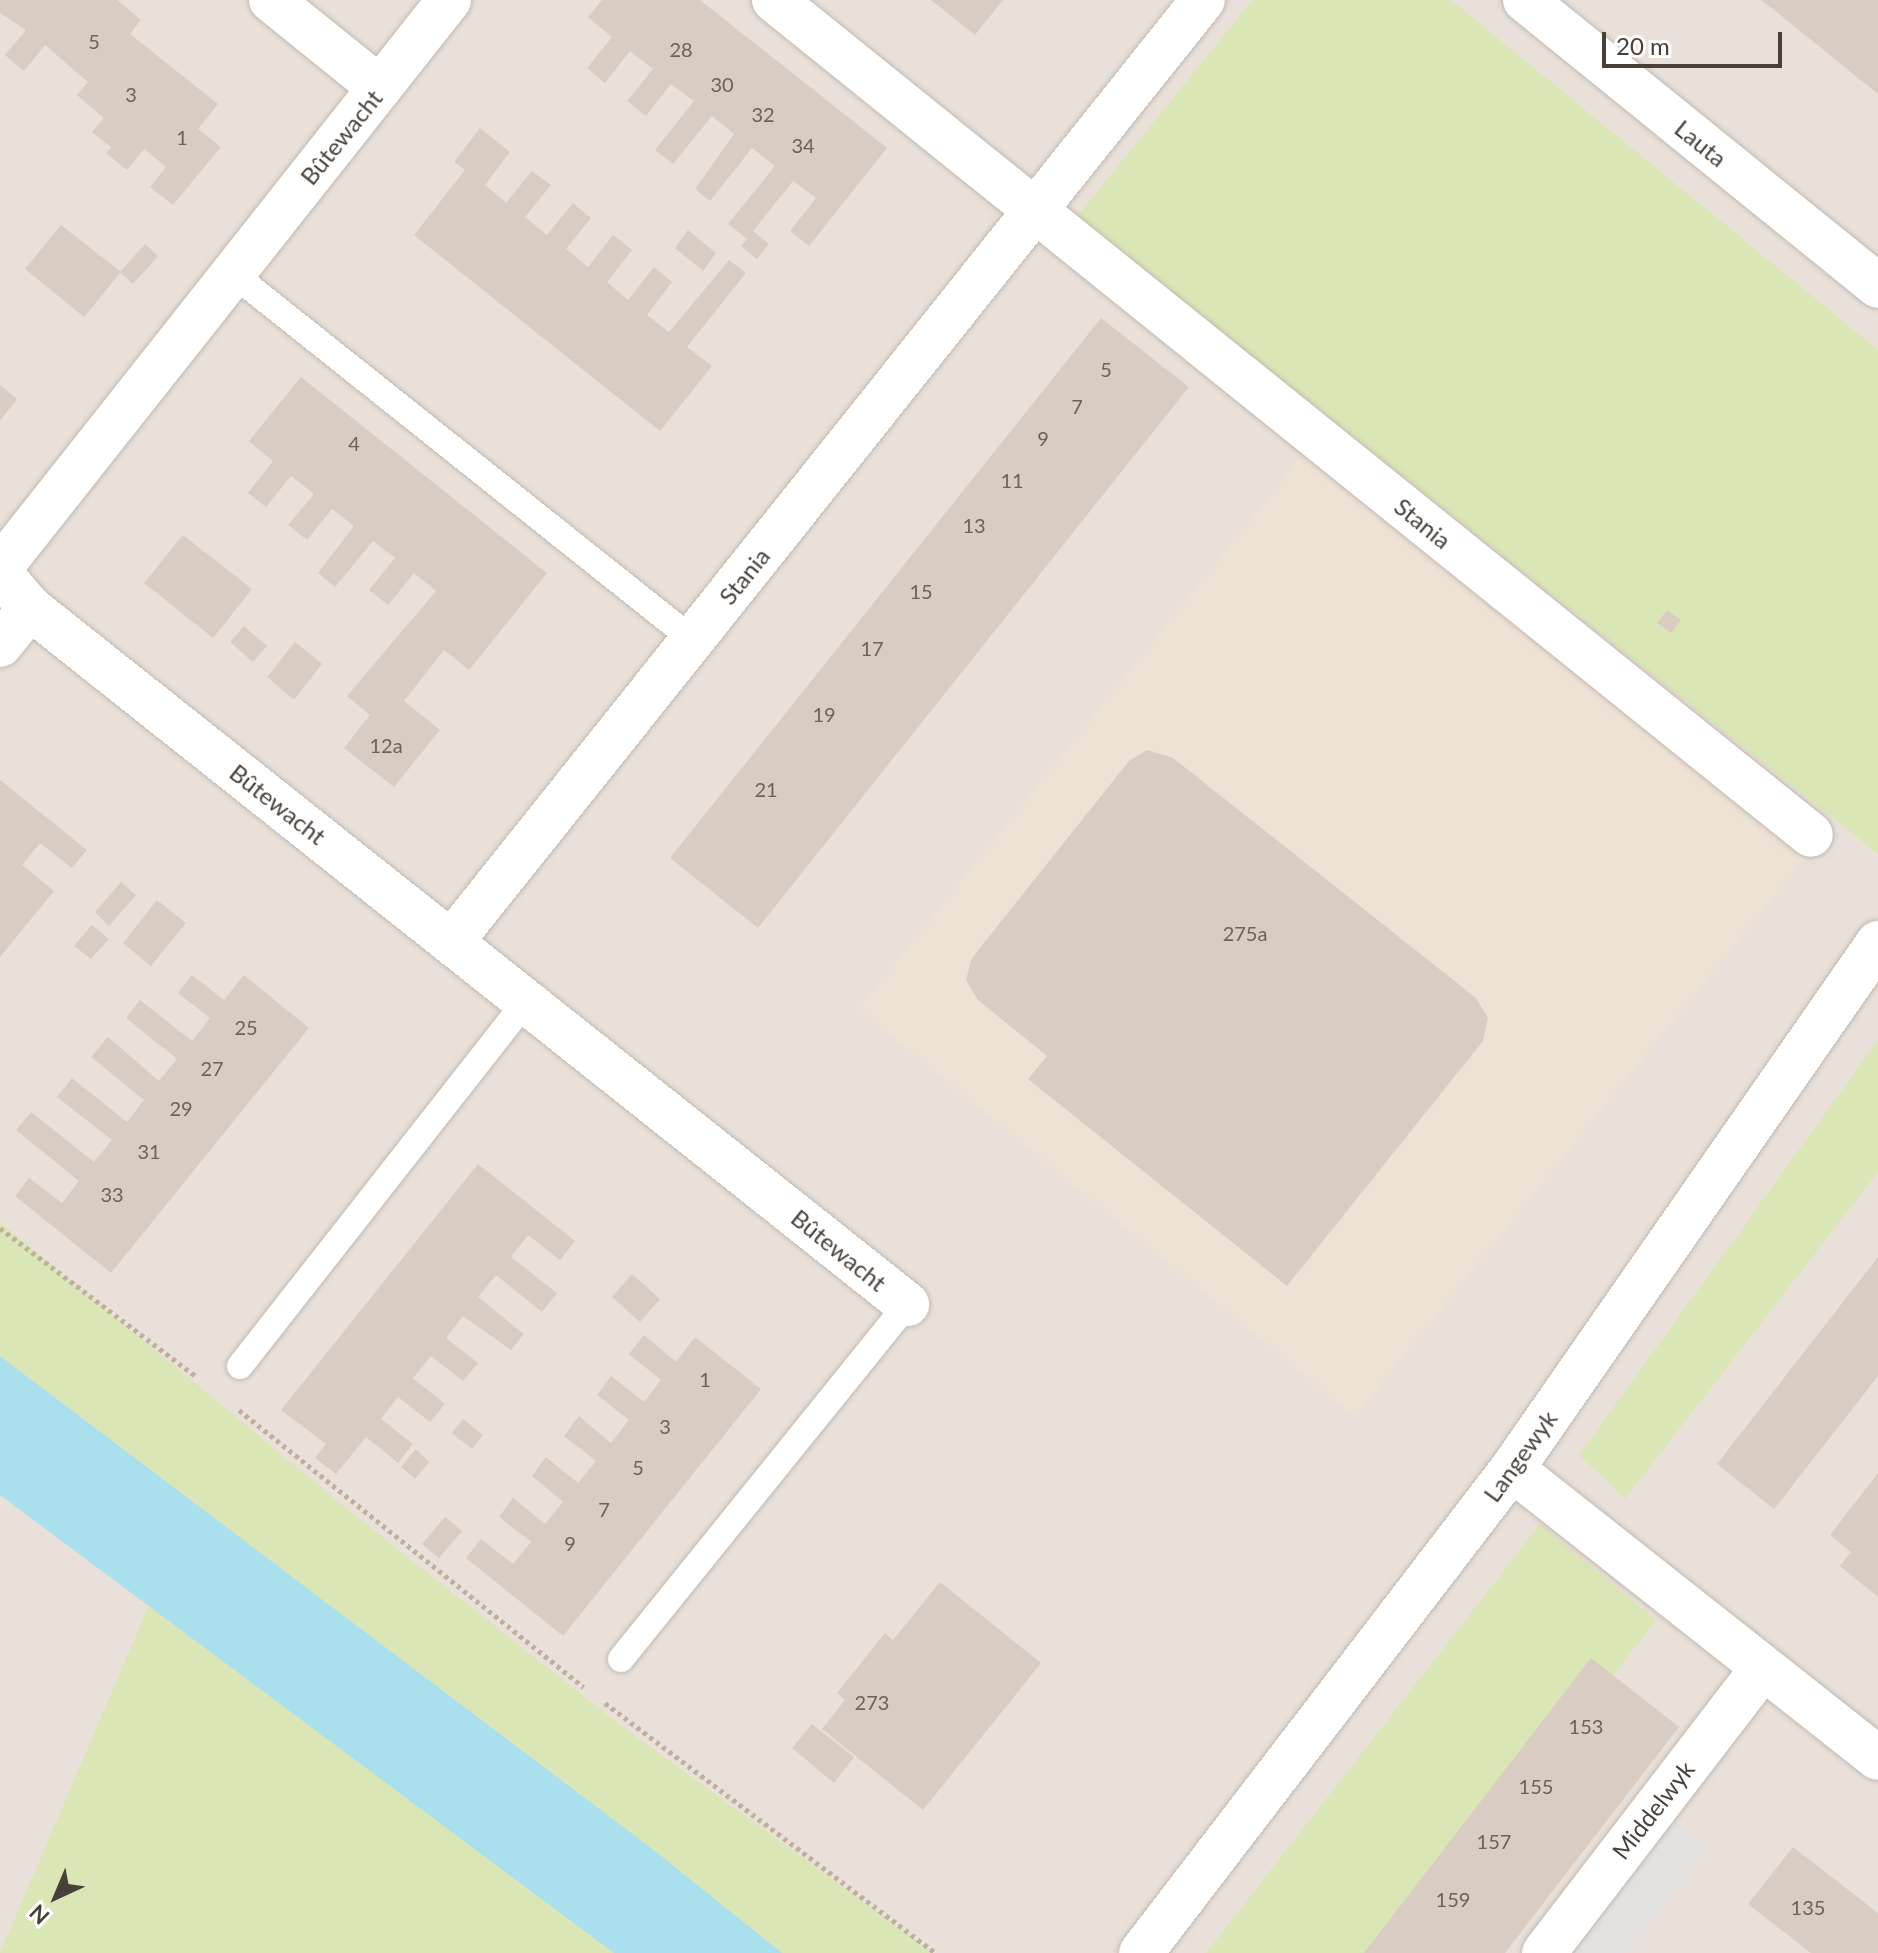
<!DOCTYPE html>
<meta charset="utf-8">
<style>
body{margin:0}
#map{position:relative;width:1878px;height:1953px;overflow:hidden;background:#f4f0eb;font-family:Lato,sans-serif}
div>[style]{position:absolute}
.residential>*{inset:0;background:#e8e0d9}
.education>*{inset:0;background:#ede2d5}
.green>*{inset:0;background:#dae6b6}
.parking>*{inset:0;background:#e3e1df}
.water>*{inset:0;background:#aadfed}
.building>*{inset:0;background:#d9ccc3}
.path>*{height:5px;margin-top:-2.5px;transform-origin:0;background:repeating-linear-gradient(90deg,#c1ae9f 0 4px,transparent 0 8px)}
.roads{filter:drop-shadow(0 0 2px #c3b8b0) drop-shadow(0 0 2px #c3b8b0)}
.lane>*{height:26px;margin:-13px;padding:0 13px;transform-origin:13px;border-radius:13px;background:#fff}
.street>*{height:44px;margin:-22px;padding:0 22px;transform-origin:22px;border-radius:22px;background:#fff}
span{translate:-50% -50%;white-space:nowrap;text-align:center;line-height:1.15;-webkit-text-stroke:6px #fff;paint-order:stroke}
.number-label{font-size:20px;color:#6c625c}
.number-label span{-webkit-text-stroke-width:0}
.street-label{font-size:24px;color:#483f39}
.north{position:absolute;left:16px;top:1857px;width:80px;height:80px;-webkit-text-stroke:6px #fff;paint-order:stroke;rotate:224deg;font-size:22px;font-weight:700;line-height:32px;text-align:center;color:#483f39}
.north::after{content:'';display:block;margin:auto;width:28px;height:36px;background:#483f39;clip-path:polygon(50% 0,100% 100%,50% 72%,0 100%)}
.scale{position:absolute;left:1602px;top:32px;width:180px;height:36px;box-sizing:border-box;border:4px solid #483f39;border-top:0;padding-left:10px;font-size:24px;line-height:28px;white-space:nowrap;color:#483f39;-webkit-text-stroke:6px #fff;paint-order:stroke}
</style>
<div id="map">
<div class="residential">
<i style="clip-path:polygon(0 0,1878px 0,1878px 1953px,0 1953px)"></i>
</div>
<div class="education">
<i style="clip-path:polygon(1304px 453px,1806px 857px,1355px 1417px,858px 1009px)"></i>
</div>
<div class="green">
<i style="clip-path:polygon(1252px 0,1451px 0,1878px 350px,1878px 854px,1077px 217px)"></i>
<i style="clip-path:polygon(1878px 1040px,1878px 1172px,1625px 1499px,1579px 1455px)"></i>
<i style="clip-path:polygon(0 1222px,363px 1522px,620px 1725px,934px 1953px,782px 1953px,655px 1851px,0 1356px)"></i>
<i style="clip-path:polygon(1540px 1524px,1656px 1620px,1398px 1953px,1206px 1953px)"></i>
<i style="clip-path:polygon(149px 1605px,614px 1953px,0 1953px)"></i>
</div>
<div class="parking">
<i style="clip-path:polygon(1657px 1806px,1707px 1849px,1626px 1953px,1544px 1953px)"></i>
</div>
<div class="water">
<i style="clip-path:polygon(0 1356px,655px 1851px,782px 1953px,614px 1953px,0 1495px)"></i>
</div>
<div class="building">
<i style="clip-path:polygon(0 0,117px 0,141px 20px,130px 34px,218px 104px,198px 129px,221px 147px,173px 205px,150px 187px,166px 167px,144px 149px,127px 170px,106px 153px,111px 147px,92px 132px,104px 118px,77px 95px,88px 82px,45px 45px,24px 71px,5px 55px,26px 30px,0 13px)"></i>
<i style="clip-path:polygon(602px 0,700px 0,887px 148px,809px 246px,790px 231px,816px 198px,793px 181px,753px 231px,769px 244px,757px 259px,741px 246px,747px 239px,728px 224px,775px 166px,752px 148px,710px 201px,695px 189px,734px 134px,712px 116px,673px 164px,655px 150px,694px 101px,671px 84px,646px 116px,627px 101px,653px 69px,630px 51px,605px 83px,587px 68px,612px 37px,588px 17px)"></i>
<i style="clip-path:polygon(931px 0,1003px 0,975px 35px)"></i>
<i style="clip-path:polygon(1761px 0,1878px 0,1878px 94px,1784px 18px)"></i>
<i style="clip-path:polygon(480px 128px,510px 152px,485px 185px,506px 203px,532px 171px,551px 185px,525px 217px,547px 235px,573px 203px,591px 218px,566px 249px,588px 267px,613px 235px,632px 250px,607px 282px,628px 300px,654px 267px,672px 282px,647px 315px,669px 332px,729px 260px,746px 273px,687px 347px,712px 366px,660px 431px,414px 235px,465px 170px,454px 162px)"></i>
<i style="clip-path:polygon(61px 225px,121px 272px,84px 317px,25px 269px)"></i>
<i style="clip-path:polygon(688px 230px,716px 253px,703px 271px,675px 248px)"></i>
<i style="clip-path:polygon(145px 244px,158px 256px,133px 284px,120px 272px)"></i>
<i style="clip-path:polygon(1101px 318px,1189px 387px,758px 928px,670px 858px)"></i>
<i style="clip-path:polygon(301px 377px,547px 573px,469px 670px,444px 650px,404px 701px,440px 730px,394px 787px,344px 748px,370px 715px,347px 696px,436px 591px,414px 573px,388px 605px,369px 590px,395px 558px,373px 541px,335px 587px,318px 573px,354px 526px,332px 509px,307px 540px,288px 525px,314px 494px,291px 476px,266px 507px,248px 493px,273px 461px,249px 441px)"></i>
<i style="clip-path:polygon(0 385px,17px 399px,0 421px)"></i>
<i style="clip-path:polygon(183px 535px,252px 589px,213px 638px,144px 583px)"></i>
<i style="clip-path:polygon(1667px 610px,1681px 620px,1671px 633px,1657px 623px)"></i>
<i style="clip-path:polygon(244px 626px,267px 646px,253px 662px,230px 642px)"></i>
<i style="clip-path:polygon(295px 642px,322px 664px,294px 700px,267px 677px)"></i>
<i style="clip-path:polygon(1147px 750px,1173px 758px,1476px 998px,1488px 1018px,1483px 1041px,1287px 1286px,1028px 1079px,1047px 1056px,978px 1000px,966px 980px,972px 958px,1129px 761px)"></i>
<i style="clip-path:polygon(0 780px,87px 850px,72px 868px,40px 843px,22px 865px,54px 891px,0 957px)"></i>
<i style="clip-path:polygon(121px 882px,136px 895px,109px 926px,95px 912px)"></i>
<i style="clip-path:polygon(157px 900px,186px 923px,151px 966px,123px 943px)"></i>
<i style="clip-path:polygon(92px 925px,109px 939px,91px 959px,74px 946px)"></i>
<i style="clip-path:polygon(192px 975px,224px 1000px,244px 975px,309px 1028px,111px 1273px,15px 1196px,29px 1178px,62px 1203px,79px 1181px,16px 1130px,31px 1112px,94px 1162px,112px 1140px,57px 1097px,72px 1078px,127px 1122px,144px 1100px,91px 1057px,108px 1037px,159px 1081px,177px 1059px,126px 1018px,140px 1000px,192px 1041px,210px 1018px,178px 993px)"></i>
<i style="clip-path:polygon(478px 1164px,575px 1241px,560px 1260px,528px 1235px,511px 1257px,557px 1293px,542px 1312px,496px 1275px,478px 1297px,524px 1334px,511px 1350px,463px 1316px,446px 1338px,478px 1363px,463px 1381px,431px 1356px,413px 1378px,445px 1404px,430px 1422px,398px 1397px,381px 1419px,413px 1444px,398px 1463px,366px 1437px,336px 1474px,315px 1458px,326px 1444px,281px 1410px)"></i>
<i style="clip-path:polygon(1878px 1257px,1878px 1376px,1774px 1509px,1717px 1464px)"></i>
<i style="clip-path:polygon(632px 1274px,660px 1299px,640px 1322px,612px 1297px)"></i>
<i style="clip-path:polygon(644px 1335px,676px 1362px,695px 1337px,761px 1389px,563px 1636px,466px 1558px,481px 1539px,513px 1564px,531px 1542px,499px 1517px,513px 1498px,545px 1524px,563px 1502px,532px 1476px,546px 1457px,578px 1483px,596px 1461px,564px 1436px,579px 1416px,611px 1443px,629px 1420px,597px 1395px,611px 1376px,644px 1402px,661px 1380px,629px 1354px)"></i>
<i style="clip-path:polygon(463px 1419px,483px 1435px,472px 1449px,452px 1433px)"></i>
<i style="clip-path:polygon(416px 1449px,429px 1462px,415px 1479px,401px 1467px)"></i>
<i style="clip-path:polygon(1878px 1473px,1878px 1597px,1840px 1566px,1851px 1552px,1830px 1535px)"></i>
<i style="clip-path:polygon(445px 1517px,462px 1531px,439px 1558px,422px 1544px)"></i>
<i style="clip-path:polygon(940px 1582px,1041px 1663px,923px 1810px,822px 1729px,845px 1700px,837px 1693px,885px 1633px,893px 1640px)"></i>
<i style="clip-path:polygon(1591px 1658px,1679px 1727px,1505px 1953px,1364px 1953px)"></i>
<i style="clip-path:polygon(812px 1724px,854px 1757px,834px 1783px,792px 1748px)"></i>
<i style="clip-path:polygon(1793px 1847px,1878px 1913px,1878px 1953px,1811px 1953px,1748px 1904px)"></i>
</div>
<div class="path">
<i style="left:0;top:1228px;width:247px;rotate:37.1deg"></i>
<i style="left:239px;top:1410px;width:442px;rotate:38.8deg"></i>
<i style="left:605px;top:1703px;width:415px;rotate:37.1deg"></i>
</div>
<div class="roads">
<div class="lane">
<i style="left:232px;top:273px;width:589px;rotate:38.52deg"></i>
<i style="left:240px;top:1366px;width:467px;rotate:-51.9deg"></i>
<i style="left:621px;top:1659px;width:456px;rotate:-51.1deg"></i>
</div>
<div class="street">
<i style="left:271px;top:0;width:140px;rotate:38.9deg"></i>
<i style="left:774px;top:0;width:1331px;rotate:38.84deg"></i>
<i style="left:1525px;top:0;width:454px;rotate:39deg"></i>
<i style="left:0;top:568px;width:724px;rotate:-51.67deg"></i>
<i style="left:0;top:573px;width:46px;rotate:49.4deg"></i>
<i style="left:30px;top:608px;width:1120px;rotate:38.44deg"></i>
<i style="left:0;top:645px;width:48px;rotate:-51deg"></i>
<i style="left:452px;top:941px;width:1204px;rotate:-51.41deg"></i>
<i style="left:1512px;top:1469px;width:466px;rotate:38.3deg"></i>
<i style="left:1141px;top:1953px;width:610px;rotate:-52.53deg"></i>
<i style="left:1512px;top:1469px;width:641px;rotate:-55.17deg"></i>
<i style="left:1544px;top:1953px;width:359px;rotate:-52.5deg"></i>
</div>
</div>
<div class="number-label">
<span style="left:94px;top:41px">5</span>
<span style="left:681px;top:49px">28</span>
<span style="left:722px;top:84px">30</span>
<span style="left:131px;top:94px">3</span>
<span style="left:763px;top:114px">32</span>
<span style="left:182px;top:137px">1</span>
<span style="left:803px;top:145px">34</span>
<span style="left:1106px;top:369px">5</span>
<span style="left:1077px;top:406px">7</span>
<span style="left:1043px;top:438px">9</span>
<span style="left:354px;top:443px">4</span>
<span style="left:1012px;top:480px">11</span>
<span style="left:974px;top:525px">13</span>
<span style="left:921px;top:591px">15</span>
<span style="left:872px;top:648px">17</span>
<span style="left:824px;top:714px">19</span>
<span style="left:386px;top:745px">12a</span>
<span style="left:766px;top:789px">21</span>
<span style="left:1245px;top:933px">275a</span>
<span style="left:246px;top:1027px">25</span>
<span style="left:212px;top:1068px">27</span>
<span style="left:181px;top:1108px">29</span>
<span style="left:149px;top:1151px">31</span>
<span style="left:112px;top:1194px">33</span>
<span style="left:705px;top:1379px">1</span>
<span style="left:665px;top:1426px">3</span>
<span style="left:638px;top:1467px">5</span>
<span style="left:604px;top:1509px">7</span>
<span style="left:570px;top:1543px">9</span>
<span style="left:872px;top:1702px">273</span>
<span style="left:1586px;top:1726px">153</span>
<span style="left:1536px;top:1786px">155</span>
<span style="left:1494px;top:1841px">157</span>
<span style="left:1453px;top:1899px">159</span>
<span style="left:1808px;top:1907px">135</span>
</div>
<div class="street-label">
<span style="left:341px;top:137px;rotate:-51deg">Bûtewacht</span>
<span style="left:1701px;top:143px;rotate:39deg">Lauta</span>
<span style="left:1423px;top:523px;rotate:39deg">Stania</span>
<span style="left:744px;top:576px;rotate:-51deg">Stania</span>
<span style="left:278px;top:804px;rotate:38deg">Bûtewacht</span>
<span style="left:839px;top:1250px;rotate:39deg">Bûtewacht</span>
<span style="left:1520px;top:1456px;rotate:-54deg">Langewyk</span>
<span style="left:1653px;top:1810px;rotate:-52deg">Middelwyk</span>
</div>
<div class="north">N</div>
<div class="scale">20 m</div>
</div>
